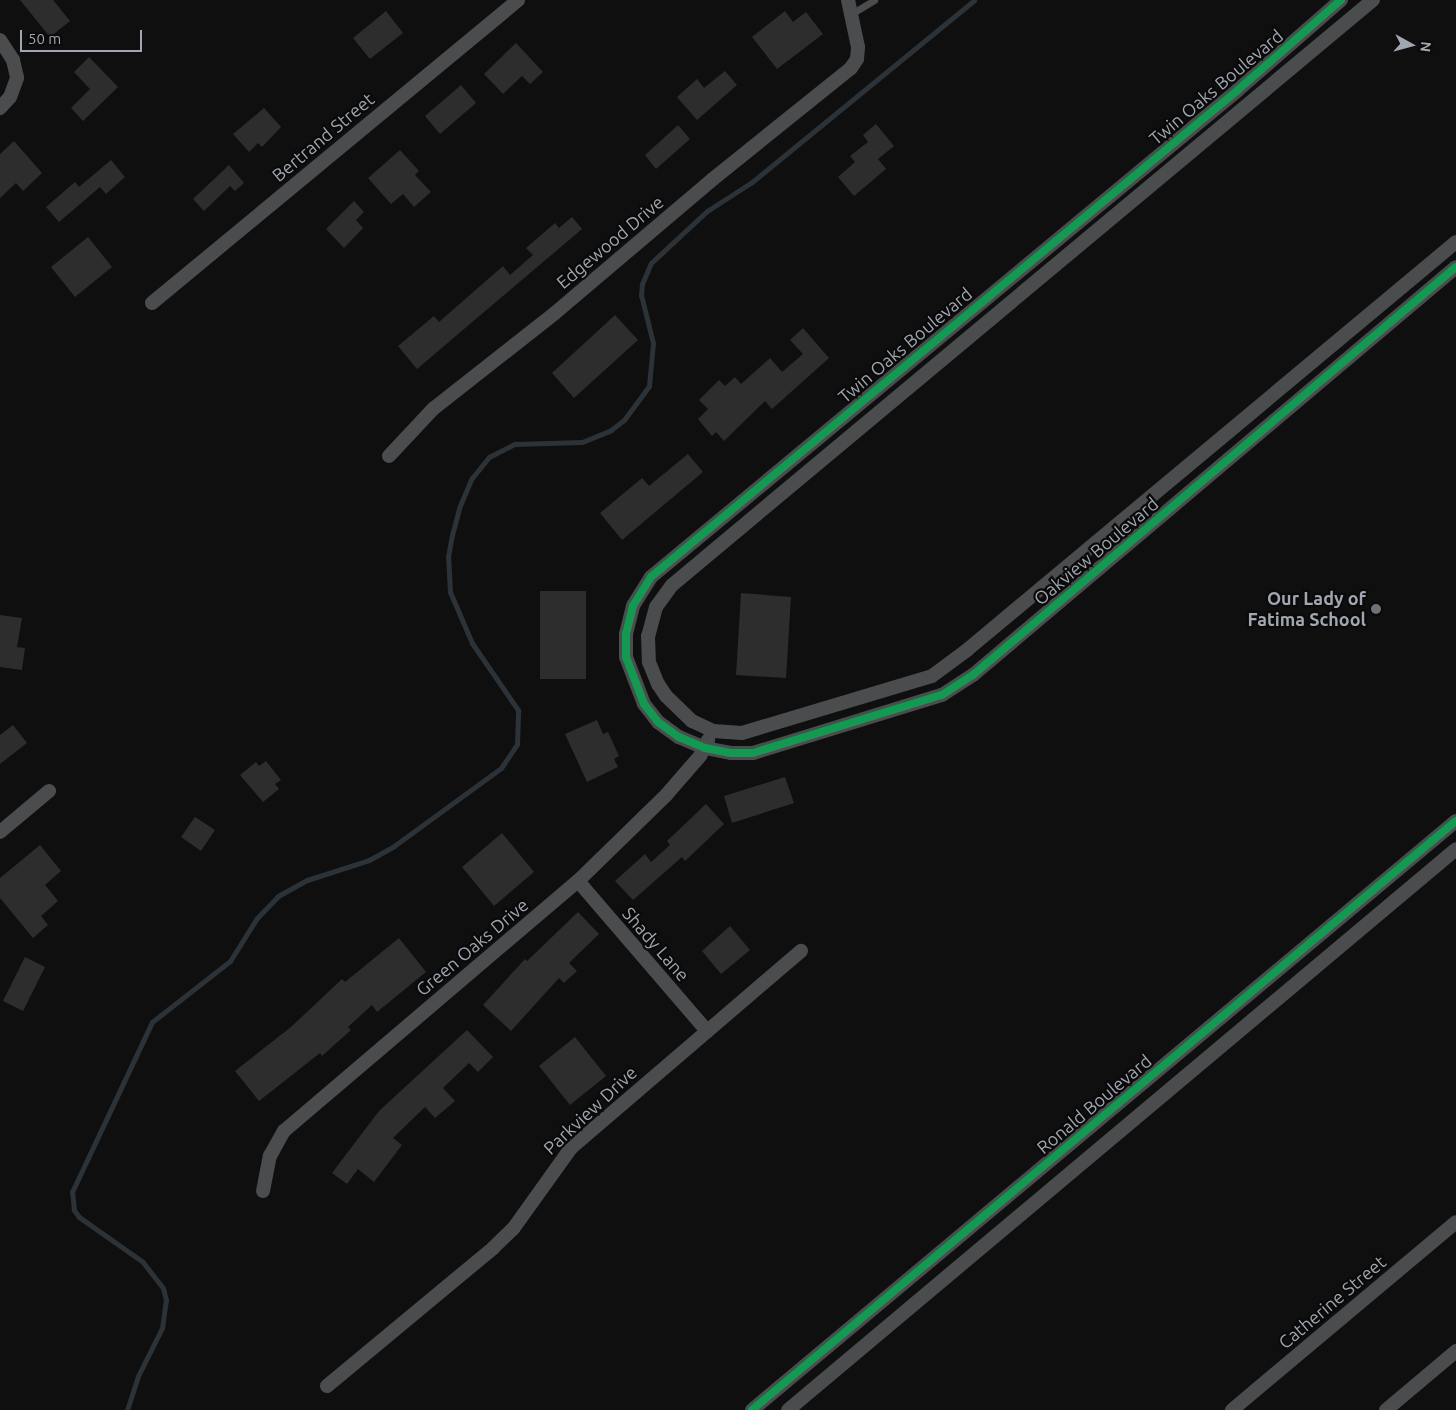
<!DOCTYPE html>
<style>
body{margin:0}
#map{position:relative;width:1456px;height:1410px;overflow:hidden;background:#0f0f10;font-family:Ubuntu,sans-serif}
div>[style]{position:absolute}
.stream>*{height:5px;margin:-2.5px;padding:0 2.5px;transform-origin:2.5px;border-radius:2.5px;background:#2b3238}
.building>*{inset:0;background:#2d2d2e}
.service>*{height:7px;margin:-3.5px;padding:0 3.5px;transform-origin:3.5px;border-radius:3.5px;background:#4a4c4e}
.minor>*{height:14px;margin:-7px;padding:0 7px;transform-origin:7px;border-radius:7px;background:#4a4c4e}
.cycleway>*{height:8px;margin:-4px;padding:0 4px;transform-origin:4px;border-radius:4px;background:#139951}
.dots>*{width:14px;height:14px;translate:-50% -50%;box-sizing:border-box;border:2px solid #0a0a0b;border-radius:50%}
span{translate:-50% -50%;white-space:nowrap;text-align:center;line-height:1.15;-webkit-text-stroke:4.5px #0a0a0b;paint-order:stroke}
.street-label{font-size:18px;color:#a1a7b0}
.poi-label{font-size:18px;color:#a1a7b0;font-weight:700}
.right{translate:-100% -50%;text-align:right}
.north{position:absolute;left:1386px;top:20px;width:50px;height:50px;-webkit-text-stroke:4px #0a0a0b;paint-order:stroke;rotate:97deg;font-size:14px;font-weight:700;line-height:20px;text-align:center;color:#a1a7b0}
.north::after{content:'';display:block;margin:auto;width:18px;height:22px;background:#a1a7b0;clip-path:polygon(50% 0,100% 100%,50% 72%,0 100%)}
.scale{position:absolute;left:20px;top:30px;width:122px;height:22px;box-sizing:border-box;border:2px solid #a1a7b0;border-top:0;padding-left:6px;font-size:15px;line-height:18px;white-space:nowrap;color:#a1a7b0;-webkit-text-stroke:4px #0a0a0b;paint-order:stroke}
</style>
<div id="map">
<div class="stream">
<i style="left:127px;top:1410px;width:36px;rotate:-72deg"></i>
<i style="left:138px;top:1376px;width:54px;rotate:-63.4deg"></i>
<i style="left:162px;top:1328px;width:28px;rotate:-82deg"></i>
<i style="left:166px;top:1300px;width:12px;rotate:-104deg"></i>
<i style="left:163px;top:1288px;width:33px;rotate:-128deg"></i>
<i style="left:143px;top:1262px;width:78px;rotate:-144.9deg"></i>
<i style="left:79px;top:1217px;width:9px;rotate:-126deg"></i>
<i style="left:74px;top:1210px;width:18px;rotate:-96deg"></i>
<i style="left:72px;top:1192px;width:188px;rotate:-64.8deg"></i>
<i style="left:152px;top:1022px;width:99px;rotate:-38deg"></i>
<i style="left:230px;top:961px;width:51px;rotate:-57.9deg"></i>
<i style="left:257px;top:918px;width:30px;rotate:-46deg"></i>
<i style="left:278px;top:896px;width:33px;rotate:-29deg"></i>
<i style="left:307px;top:880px;width:65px;rotate:-17.9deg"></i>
<i style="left:369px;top:860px;width:29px;rotate:-29deg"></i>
<i style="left:394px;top:846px;width:132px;rotate:-36.1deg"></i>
<i style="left:501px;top:768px;width:29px;rotate:-56deg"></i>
<i style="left:517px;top:744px;width:34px;rotate:-88deg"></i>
<i style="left:518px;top:710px;width:81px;rotate:-124.5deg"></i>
<i style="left:472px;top:643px;width:56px;rotate:-113.3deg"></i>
<i style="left:450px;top:592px;width:35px;rotate:-93deg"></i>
<i style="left:448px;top:557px;width:22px;rotate:-80deg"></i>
<i style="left:452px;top:535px;width:28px;rotate:-75deg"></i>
<i style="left:459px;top:508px;width:33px;rotate:-67deg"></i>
<i style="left:472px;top:478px;width:27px;rotate:-51deg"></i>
<i style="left:489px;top:457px;width:29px;rotate:-27deg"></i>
<i style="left:515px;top:444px;width:67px;rotate:-1.7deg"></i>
<i style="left:582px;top:442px;width:31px;rotate:-22deg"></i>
<i style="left:611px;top:430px;width:16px;rotate:-38deg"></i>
<i style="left:624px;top:420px;width:42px;rotate:-53.7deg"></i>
<i style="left:649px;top:386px;width:43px;rotate:-84.7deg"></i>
<i style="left:653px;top:343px;width:49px;rotate:-104deg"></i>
<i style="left:641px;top:295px;width:11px;rotate:-85deg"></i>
<i style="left:642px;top:284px;width:23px;rotate:-67deg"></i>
<i style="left:651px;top:263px;width:76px;rotate:-42.9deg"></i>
<i style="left:707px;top:211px;width:54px;rotate:-32.8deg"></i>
<i style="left:752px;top:182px;width:287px;rotate:-39.3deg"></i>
</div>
<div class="building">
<i style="clip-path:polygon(20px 0,53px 0,70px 21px,50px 37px)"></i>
<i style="clip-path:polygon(386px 11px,403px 33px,370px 59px,353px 38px)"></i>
<i style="clip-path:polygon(785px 11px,793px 22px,806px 12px,823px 34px,777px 69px,752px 37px)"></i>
<i style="clip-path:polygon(516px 43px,543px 72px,530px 84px,522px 76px,503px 94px,484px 74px)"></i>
<i style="clip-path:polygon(89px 57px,118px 87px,83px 121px,71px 108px,90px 89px,74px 72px)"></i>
<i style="clip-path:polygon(725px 71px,737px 85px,697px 120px,677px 97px,697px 79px,704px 88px)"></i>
<i style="clip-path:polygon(461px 85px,476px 103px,440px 134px,425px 116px)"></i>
<i style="clip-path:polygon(264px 108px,281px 127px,262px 147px,258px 143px,249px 152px,233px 134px)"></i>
<i style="clip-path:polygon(876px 124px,894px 146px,878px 159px,886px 169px,854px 196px,838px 177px,855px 162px,850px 156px,868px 142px,863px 135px)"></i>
<i style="clip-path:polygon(678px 125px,690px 139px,656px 169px,645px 155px)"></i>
<i style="clip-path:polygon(14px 141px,42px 173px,23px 191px,16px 183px,0 198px,0 154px)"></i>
<i style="clip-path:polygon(400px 150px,419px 171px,415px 175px,431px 192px,414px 207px,403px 194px,391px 204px,368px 178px)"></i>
<i style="clip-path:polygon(111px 160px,125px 177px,106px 194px,100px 187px,59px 222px,46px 207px,75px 182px,79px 187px)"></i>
<i style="clip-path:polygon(229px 165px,244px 183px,235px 191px,230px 186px,204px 211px,193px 199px)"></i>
<i style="clip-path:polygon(354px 201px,364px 212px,356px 220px,363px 228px,344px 248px,326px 229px)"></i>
<i style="clip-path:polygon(572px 217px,582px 229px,417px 369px,398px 346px,434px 316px,439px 322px,503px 266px,510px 275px,533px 255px,526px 248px,555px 223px,559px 228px)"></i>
<i style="clip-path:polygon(88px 237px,112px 267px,75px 297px,51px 267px)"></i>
<i style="clip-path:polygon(615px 315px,638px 340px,574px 398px,552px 373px)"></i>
<i style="clip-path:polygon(803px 328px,829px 358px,772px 409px,765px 401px,724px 441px,716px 432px,712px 436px,698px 419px,708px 409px,699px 400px,719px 380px,725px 386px,735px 377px,741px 384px,770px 358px,782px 372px,803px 354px,790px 340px)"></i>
<i style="clip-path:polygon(688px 454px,703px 472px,622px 540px,600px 513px,642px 478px,649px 486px)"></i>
<i style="clip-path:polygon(540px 591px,586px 591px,586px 679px,540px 679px)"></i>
<i style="clip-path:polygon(741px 593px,791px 597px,786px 678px,736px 675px)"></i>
<i style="clip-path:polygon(0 615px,22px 618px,17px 647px,25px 648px,22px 670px,0 667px)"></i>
<i style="clip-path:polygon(597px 720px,603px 734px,608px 732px,619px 756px,614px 759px,618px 767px,587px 782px,565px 734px)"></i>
<i style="clip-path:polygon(13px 725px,27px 743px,0 764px,0 735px)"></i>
<i style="clip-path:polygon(266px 761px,281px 780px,275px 784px,279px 789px,263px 802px,240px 775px,256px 762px,259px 766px)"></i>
<i style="clip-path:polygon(785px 777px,794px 803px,732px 823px,724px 796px)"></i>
<i style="clip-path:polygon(706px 804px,724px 824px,685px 861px,682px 857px,633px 900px,615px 881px,645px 854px,651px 862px,670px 845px,667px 841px)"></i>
<i style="clip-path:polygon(195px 817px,215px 830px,201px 851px,181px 837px)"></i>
<i style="clip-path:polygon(502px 833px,534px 872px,494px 906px,462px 867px)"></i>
<i style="clip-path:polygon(40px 845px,61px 871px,45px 885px,58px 901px,41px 916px,48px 925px,33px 938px,0 898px,0 878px)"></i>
<i style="clip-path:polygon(578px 912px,599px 934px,569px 963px,577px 971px,564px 983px,559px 978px,511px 1031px,483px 1005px,525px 959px,527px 961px)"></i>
<i style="clip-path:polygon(730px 926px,750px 950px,721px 974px,702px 951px)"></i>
<i style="clip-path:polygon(399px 938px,426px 972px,377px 1012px,372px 1005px,348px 1027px,351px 1030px,322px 1056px,320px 1053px,259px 1101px,235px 1071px,291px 1027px,342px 979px,345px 982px)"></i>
<i style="clip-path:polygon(25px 957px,45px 967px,23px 1011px,3px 1001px)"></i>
<i style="clip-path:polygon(467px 1030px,493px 1057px,478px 1072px,469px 1063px,443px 1088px,455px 1101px,435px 1118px,425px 1107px,393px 1138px,402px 1145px,374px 1182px,358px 1169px,347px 1184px,332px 1173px,379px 1111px)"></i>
<i style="clip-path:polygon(575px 1037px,606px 1076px,570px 1105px,539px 1066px)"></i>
</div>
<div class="service">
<i style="left:851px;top:14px;width:27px;rotate:-31deg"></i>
</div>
<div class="minor">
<i style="left:1341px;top:0;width:137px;rotate:138.9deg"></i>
<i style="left:1238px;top:90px;width:763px;rotate:140.32deg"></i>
<i style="left:651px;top:577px;width:34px;rotate:122deg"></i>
<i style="left:633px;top:606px;width:29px;rotate:104deg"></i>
<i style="left:626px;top:634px;width:23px;rotate:90deg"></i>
<i style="left:626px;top:657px;width:50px;rotate:69deg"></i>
<i style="left:644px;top:704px;width:23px;rotate:52deg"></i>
<i style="left:658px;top:722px;width:26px;rotate:36deg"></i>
<i style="left:679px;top:737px;width:28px;rotate:23deg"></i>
<i style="left:705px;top:748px;width:26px;rotate:11deg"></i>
<i style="left:731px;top:753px;width:22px"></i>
<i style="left:753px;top:753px;width:198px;rotate:-17.1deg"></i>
<i style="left:942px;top:695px;width:37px;rotate:-33deg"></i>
<i style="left:973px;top:675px;width:632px;rotate:-40.19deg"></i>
<i style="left:1373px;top:0;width:913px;rotate:140.15deg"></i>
<i style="left:672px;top:585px;width:27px;rotate:126deg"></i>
<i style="left:656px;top:607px;width:30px;rotate:105deg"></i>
<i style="left:648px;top:636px;width:26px;rotate:88deg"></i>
<i style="left:649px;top:662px;width:24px;rotate:68deg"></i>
<i style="left:658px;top:684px;width:14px;rotate:56deg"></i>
<i style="left:666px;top:696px;width:36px;rotate:44deg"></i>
<i style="left:692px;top:721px;width:23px;rotate:25deg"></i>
<i style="left:713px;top:731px;width:29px;rotate:4deg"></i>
<i style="left:742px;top:733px;width:198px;rotate:-16.7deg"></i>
<i style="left:932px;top:676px;width:44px;rotate:-36.6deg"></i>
<i style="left:967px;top:650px;width:637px;rotate:-39.84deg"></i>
<i style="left:0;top:40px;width:24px;rotate:57deg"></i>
<i style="left:13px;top:60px;width:18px;rotate:77deg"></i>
<i style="left:17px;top:78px;width:20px;rotate:110deg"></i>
<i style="left:10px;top:97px;width:15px;rotate:132deg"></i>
<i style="left:152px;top:303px;width:475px;rotate:-39.6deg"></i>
<i style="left:389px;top:456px;width:64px;rotate:-46.9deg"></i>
<i style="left:433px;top:409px;width:155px;rotate:-38.2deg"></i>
<i style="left:555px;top:313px;width:207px;rotate:-40.3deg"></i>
<i style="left:713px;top:179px;width:177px;rotate:-38.8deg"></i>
<i style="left:851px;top:68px;width:11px;rotate:-56deg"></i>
<i style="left:857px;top:59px;width:12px;rotate:-85deg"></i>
<i style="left:858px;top:47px;width:48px;rotate:-102deg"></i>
<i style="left:0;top:832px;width:64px;rotate:-39.9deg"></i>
<i style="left:578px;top:881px;width:198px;rotate:49.3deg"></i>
<i style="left:263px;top:1191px;width:36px;rotate:-79deg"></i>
<i style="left:270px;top:1156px;width:29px;rotate:-61deg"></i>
<i style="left:284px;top:1131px;width:386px;rotate:-40.4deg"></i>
<i style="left:578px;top:881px;width:124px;rotate:-44.3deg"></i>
<i style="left:667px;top:794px;width:50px;rotate:-49deg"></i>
<i style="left:700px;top:756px;width:18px;rotate:-63deg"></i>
<i style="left:327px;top:1386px;width:216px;rotate:-39.7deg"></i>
<i style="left:493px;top:1248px;width:28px;rotate:-44deg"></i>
<i style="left:513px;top:1229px;width:100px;rotate:-54.4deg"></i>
<i style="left:571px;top:1148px;width:303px;rotate:-40.6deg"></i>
<i style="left:752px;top:1410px;width:918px;rotate:-39.92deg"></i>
<i style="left:788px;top:1410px;width:872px;rotate:-40.02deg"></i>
<i style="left:1232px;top:1410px;width:292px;rotate:-40deg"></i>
<i style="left:1386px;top:1410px;width:92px;rotate:-40.1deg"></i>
</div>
<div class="cycleway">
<i style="left:1341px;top:0;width:137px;rotate:138.9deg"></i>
<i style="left:1238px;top:90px;width:763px;rotate:140.32deg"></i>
<i style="left:651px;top:577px;width:34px;rotate:122deg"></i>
<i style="left:633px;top:606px;width:29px;rotate:104deg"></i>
<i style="left:626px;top:634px;width:23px;rotate:90deg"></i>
<i style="left:626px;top:657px;width:50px;rotate:69deg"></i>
<i style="left:644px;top:704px;width:23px;rotate:52deg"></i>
<i style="left:658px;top:722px;width:26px;rotate:36deg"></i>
<i style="left:679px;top:737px;width:28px;rotate:23deg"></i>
<i style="left:705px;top:748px;width:26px;rotate:11deg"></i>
<i style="left:731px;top:753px;width:22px"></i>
<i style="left:753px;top:753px;width:198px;rotate:-17.1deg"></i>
<i style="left:942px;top:695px;width:37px;rotate:-33deg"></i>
<i style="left:973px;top:675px;width:632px;rotate:-40.19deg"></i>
<i style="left:752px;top:1410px;width:918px;rotate:-39.92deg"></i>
</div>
<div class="dots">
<i style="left:1376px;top:609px;background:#6e7278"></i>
</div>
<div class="street-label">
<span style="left:1216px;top:87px;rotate:-40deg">Twin Oaks Boulevard</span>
<span style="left:323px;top:137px;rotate:-40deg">Bertrand Street</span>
<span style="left:610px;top:242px;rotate:-40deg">Edgewood Drive</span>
<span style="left:905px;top:345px;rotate:-40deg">Twin Oaks Boulevard</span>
<span style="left:1096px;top:551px;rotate:-40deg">Oakview Boulevard</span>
<span style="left:656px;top:944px;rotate:49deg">Shady Lane</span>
<span style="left:472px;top:947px;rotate:-40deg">Green Oaks Drive</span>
<span style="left:1094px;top:1104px;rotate:-40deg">Ronald Boulevard</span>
<span style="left:590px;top:1110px;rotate:-43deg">Parkview Drive</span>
<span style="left:1332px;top:1302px;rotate:-40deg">Catherine Street</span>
</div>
<div class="poi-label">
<span class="right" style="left:1366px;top:609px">Our Lady of<br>Fatima School</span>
</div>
<div class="north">N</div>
<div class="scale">50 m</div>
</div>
